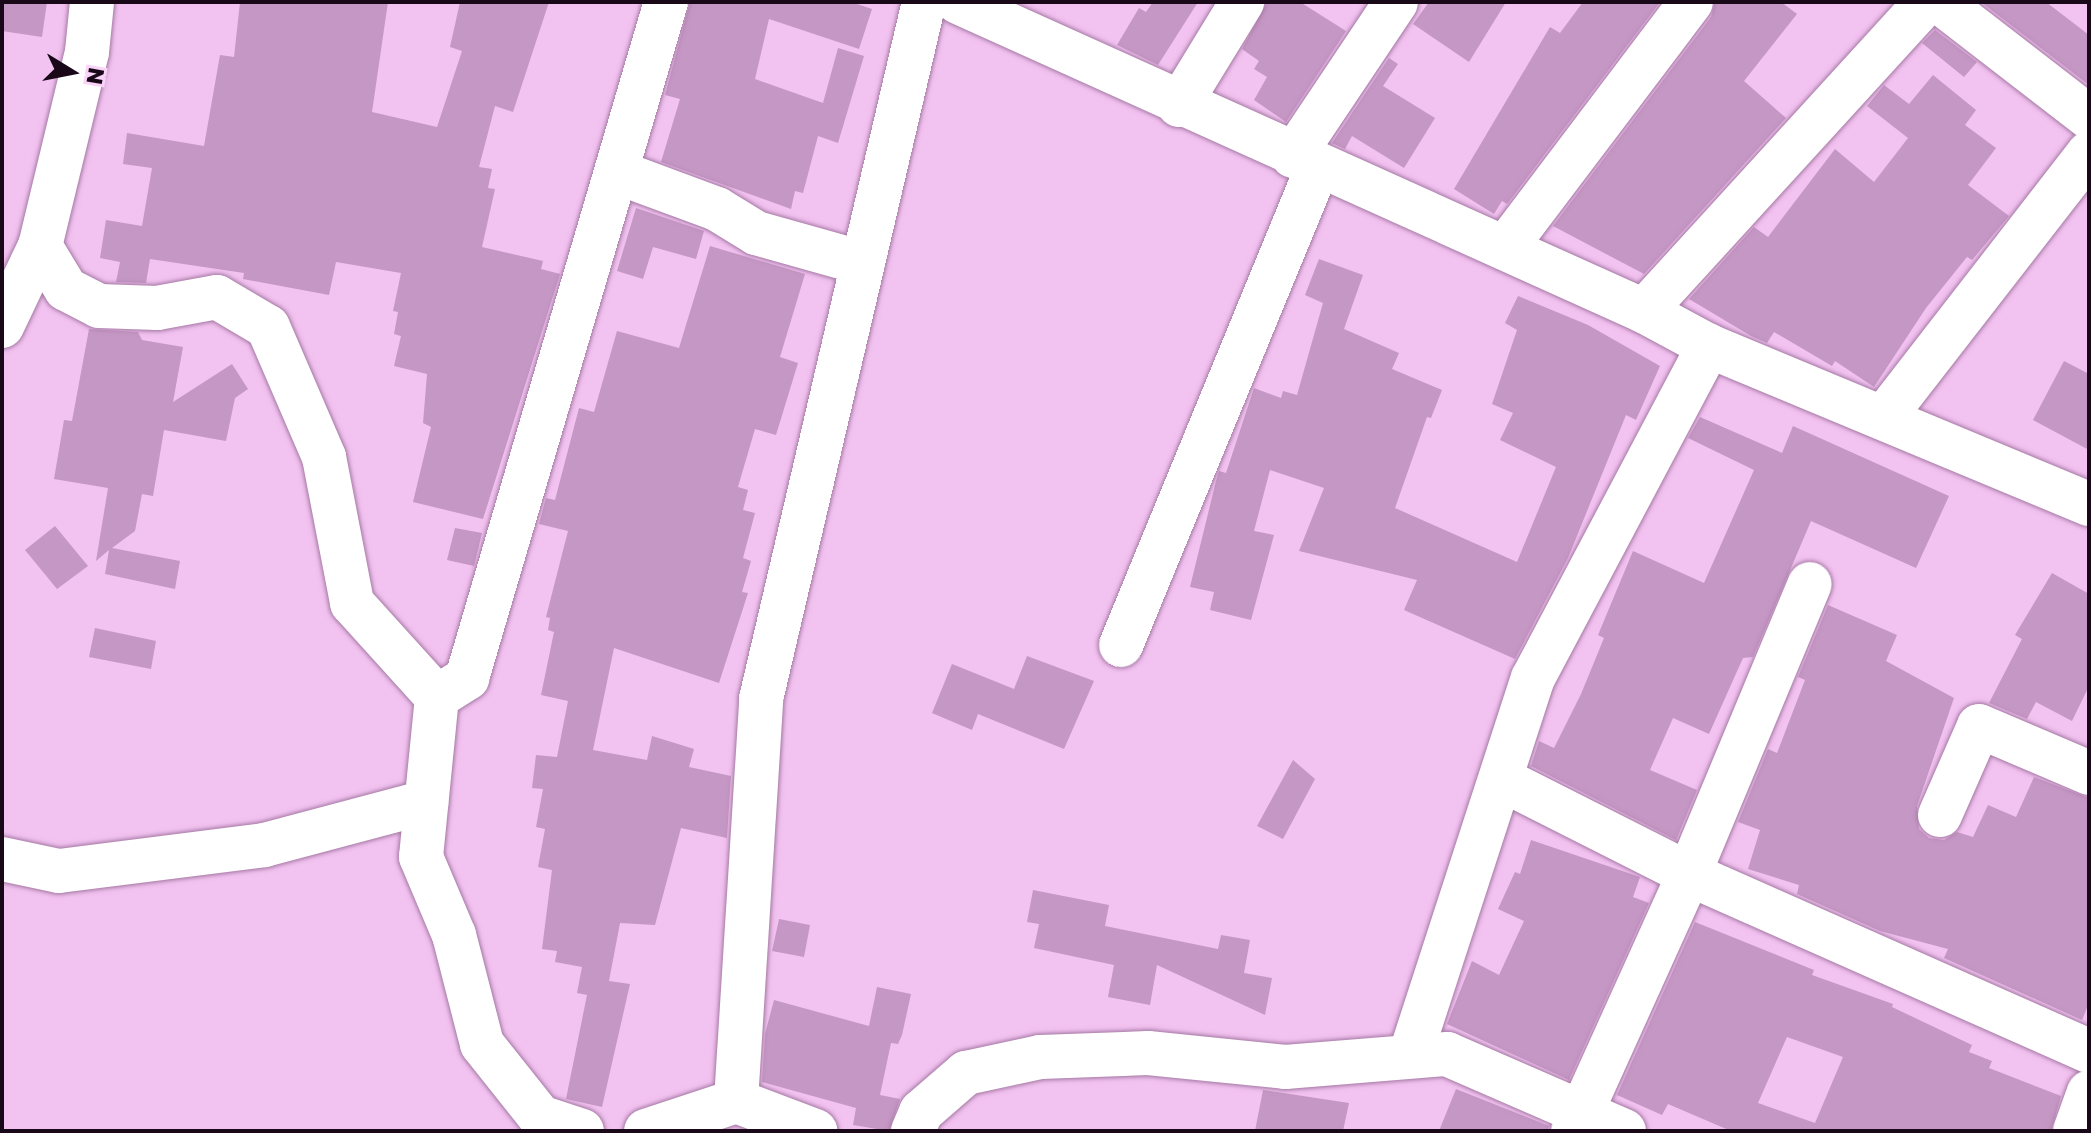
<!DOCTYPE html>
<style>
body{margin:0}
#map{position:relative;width:2091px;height:1133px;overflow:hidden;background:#f2c2f0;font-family:"Golos Text",sans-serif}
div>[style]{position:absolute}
.building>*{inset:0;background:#c597c4}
.roads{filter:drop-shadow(0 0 2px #a579a4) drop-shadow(0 0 2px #a579a4)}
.minor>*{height:44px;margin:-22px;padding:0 22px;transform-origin:22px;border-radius:22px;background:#fff}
span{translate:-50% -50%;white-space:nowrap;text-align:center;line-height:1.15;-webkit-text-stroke:6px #fad3f8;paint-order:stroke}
.frame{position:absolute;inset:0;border:4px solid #180818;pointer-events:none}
.north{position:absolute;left:32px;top:32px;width:80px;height:80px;-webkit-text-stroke:6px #fad3f8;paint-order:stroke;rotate:100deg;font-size:22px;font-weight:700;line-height:32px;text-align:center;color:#180818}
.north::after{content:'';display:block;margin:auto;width:28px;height:36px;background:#180818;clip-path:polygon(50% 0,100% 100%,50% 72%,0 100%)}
</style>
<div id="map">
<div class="building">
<i style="clip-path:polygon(2px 2px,47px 2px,42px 37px,2px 31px)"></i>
<i style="clip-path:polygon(240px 2px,388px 2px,372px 112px,437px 127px,462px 51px,450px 47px,460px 2px,549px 2px,513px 112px,495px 106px,479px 167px,492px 169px,488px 188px,495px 189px,482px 247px,543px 261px,541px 269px,560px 274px,483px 519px,413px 502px,431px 427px,423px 423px,427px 374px,394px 366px,401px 336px,394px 334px,398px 312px,393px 311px,401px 273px,336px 262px,329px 295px,243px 279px,244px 273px,150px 259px,146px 283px,116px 282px,120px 262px,100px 258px,106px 220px,142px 226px,152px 168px,123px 164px,127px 133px,204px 146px,220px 55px,234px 57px)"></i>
<i style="clip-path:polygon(690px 2px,851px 2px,872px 9px,859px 49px,769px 19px,755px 79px,823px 103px,838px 48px,864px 56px,838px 143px,818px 136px,803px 193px,795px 191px,791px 209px,661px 162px,680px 99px,665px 95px)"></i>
<i style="clip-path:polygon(1153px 2px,1198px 2px,1158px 65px,1117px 45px,1139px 8px,1146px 12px)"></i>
<i style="clip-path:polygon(1267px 2px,1300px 2px,1346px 31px,1286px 122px,1254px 100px,1267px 77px,1254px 69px,1259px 61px,1242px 49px)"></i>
<i style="clip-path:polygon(1429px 2px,1506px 2px,1469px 62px,1413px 24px)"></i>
<i style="clip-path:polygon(1583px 2px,1660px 2px,1507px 204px,1502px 201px,1494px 214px,1454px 189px,1550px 27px,1560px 33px)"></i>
<i style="clip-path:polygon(1715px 2px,1781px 2px,1797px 14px,1744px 81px,1786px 118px,1644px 274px,1553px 226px,1711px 17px)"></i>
<i style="clip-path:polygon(1981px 2px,2046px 2px,2089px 35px,2089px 85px)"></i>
<i style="clip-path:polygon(1935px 30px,1977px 62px,1964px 77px,1922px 43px)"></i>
<i style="clip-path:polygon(1389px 58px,1398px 64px,1383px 86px,1435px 118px,1404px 168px,1352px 136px,1345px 149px,1332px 143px)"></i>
<i style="clip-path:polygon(1933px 75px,1976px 110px,1965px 125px,1996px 148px,1968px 185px,2009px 216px,1972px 260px,1967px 257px,1926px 308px,1874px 387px,1835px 361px,1832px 366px,1774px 332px,1767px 343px,1751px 336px,1689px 299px,1754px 227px,1768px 237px,1835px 149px,1874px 182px,1908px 138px,1867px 106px,1884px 85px,1909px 104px)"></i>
<i style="clip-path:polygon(636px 208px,704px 231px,696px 259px,653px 247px,643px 279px,617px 271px)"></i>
<i style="clip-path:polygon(710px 246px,805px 274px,780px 357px,798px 363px,776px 435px,755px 429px,738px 487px,748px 490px,743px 510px,755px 513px,743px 558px,751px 561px,742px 592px,748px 593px,719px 683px,614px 648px,593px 750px,647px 760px,652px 736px,694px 749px,689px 767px,731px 776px,727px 838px,681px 828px,655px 925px,620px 923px,609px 981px,630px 984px,602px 1107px,566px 1099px,587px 995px,577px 993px,582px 967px,555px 962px,557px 951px,542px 949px,552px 870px,538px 867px,545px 829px,536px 827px,543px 789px,532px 788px,536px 755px,557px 757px,568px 701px,541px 695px,554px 632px,548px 630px,550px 618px,546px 617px,568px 531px,539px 524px,546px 498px,555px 500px,579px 408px,594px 412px,617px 331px,679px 348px)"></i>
<i style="clip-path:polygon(1319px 259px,1363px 275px,1344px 329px,1399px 353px,1392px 369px,1442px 390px,1431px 418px,1427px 417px,1395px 508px,1517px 562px,1556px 467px,1500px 440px,1513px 413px,1492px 404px,1517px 330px,1505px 323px,1518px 296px,1588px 325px,1660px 366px,1636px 420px,1626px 415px,1568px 558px,1515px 659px,1404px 610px,1417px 580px,1299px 551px,1324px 488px,1270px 470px,1254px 531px,1274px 535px,1251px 620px,1210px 610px,1214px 592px,1190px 587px,1216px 481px,1219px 471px,1226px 473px,1254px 388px,1281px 398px,1283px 391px,1297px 395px,1323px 303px,1305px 295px)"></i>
<i style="clip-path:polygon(89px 329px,138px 332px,142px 340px,183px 347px,173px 402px,232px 364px,248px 389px,235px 398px,226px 441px,164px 430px,153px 496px,142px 494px,135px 531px,112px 548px,180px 561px,175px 589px,105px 574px,109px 550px,96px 561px,108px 488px,54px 479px,64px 420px,72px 421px)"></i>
<i style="clip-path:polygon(2064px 361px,2089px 374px,2089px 450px,2033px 420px)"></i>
<i style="clip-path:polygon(1700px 417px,1782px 453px,1793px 426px,1949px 496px,1916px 568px,1811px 521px,1753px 657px,1743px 658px,1709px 734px,1673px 718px,1650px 770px,1697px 790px,1676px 840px,1531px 766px,1539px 741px,1554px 748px,1581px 694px,1604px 638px,1598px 635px,1633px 551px,1704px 583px,1754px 470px,1688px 438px)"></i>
<i style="clip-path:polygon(55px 526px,88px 566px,57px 589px,25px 550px)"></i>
<i style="clip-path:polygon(455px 528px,482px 533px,474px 566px,447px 560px)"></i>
<i style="clip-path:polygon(2052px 573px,2089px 594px,2089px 686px,2072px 721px,2036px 702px,2027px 719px,1989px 703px,2022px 639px,2015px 635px)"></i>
<i style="clip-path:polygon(1828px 605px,1897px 635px,1886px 661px,1954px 698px,1917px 806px,1919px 829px,1929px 838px,1944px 840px,1957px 832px,1973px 837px,1988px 805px,2016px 817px,2034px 777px,2089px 798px,2089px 1003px,2082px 1020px,1944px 958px,1948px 949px,1880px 931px,1797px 894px,1799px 885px,1748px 869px,1760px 830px,1738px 822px,1768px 749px,1777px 753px,1805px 680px,1798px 677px)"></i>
<i style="clip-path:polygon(95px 628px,156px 641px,151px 669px,89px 657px)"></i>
<i style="clip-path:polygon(1027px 656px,1094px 681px,1064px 749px,978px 714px,972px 730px,932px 713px,952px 664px,1014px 689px)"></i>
<i style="clip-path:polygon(1293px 760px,1315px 779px,1283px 839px,1257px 826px)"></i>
<i style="clip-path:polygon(1531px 840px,1640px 877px,1633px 897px,1649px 903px,1569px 1080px,1447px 1024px,1472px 961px,1499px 975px,1524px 921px,1498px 909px,1515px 872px,1520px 874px)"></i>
<i style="clip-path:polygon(1033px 890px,1109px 905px,1105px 926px,1218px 949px,1221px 935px,1250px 940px,1244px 973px,1272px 978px,1265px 1015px,1157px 965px,1150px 1005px,1108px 997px,1114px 965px,1034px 948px,1039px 924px,1027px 922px)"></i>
<i style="clip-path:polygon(779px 919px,810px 925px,804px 957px,772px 951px)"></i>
<i style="clip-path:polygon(evenodd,1695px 922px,1814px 970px,1812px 975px,1893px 1004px,1892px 1007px,1972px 1045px,1969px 1052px,1992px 1061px,1989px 1068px,2061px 1096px,2051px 1131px,1731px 1131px,1668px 1104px,1662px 1115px,1617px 1095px,1695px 922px,1787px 1037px,1843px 1057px,1815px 1123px,1758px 1103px,1787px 1037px)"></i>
<i style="clip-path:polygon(877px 987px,911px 994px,902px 1035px,898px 1044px,891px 1043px,880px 1095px,900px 1099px,889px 1131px,853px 1125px,856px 1108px,762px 1082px,765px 1034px,774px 1000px,869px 1026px)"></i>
<i style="clip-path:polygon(1456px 1089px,1549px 1126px,1548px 1131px,1439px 1131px)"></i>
<i style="clip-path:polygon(1263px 1090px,1349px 1103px,1343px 1131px,1255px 1131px)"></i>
</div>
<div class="roads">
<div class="minor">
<i style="left:92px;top:2px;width:50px;rotate:95.7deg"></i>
<i style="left:87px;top:52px;width:200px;rotate:103.6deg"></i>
<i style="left:40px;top:246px;width:50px;rotate:58.8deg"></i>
<i style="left:66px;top:289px;width:37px;rotate:27deg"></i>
<i style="left:99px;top:306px;width:58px;rotate:2deg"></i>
<i style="left:157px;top:308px;width:61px;rotate:-10.4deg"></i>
<i style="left:217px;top:297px;width:59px;rotate:30.5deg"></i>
<i style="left:268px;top:327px;width:142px;rotate:66.7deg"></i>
<i style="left:324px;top:457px;width:149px;rotate:79.1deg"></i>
<i style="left:352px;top:603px;width:127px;rotate:47.9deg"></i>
<i style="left:958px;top:2px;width:752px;rotate:24.25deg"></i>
<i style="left:1644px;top:311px;width:74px;rotate:28.3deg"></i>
<i style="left:1709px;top:346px;width:412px;rotate:22.6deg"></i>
<i style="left:1940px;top:2px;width:188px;rotate:37.7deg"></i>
<i style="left:1179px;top:105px;width:121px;rotate:-58.5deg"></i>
<i style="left:1293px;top:156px;width:185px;rotate:-56.2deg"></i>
<i style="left:617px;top:172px;width:107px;rotate:20.3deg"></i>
<i style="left:717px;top:209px;width:46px;rotate:31.6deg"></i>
<i style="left:756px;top:233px;width:111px;rotate:15.7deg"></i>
<i style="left:1505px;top:248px;width:308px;rotate:-52.9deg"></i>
<i style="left:1644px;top:311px;width:418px;rotate:-47.6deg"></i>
<i style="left:2px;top:326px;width:89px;rotate:-64.6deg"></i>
<i style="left:1884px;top:417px;width:334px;rotate:-52.2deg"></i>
<i style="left:1121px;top:645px;width:518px;rotate:-67.64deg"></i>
<i style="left:1501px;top:779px;width:211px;rotate:26.8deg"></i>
<i style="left:1689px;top:874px;width:437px;rotate:23.9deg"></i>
<i style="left:1940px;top:815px;width:97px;rotate:-66.3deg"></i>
<i style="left:1979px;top:726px;width:120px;rotate:23.1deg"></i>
<i style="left:2px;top:859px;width:58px;rotate:11.9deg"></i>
<i style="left:59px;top:871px;width:207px;rotate:-7.2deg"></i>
<i style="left:264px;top:845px;width:168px;rotate:-14.9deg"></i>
<i style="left:1411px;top:1053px;width:394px;rotate:-72deg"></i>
<i style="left:1533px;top:678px;width:376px;rotate:-62.1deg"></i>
<i style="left:736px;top:1101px;width:403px;rotate:-86.4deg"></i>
<i style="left:761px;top:699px;width:716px;rotate:-76.84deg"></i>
<i style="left:582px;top:1131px;width:44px;rotate:-161.6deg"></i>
<i style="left:540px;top:1117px;width:93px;rotate:-128.5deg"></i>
<i style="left:482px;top:1044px;width:113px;rotate:-104.4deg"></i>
<i style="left:454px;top:935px;width:85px;rotate:-112.9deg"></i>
<i style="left:421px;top:857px;width:161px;rotate:-84.3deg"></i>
<i style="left:437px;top:697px;width:36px;rotate:-32deg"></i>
<i style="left:467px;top:678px;width:705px;rotate:-73.6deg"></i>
<i style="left:646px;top:1131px;width:95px;rotate:-18.4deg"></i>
<i style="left:736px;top:1101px;width:85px;rotate:20.8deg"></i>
<i style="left:913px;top:1131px;width:21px;rotate:-67deg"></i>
<i style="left:921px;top:1112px;width:60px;rotate:-40.9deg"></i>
<i style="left:966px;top:1073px;width:76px;rotate:-12.2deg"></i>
<i style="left:1040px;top:1057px;width:108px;rotate:-2.1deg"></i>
<i style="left:1148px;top:1053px;width:138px;rotate:5.8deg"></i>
<i style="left:1285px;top:1067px;width:163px;rotate:-4.6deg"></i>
<i style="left:1447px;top:1054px;width:193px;rotate:23.5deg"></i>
<i style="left:1573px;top:1131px;width:282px;rotate:-65.7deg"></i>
<i style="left:1689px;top:874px;width:314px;rotate:-67.4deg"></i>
<i style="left:2075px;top:1131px;width:41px;rotate:-70.3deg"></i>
</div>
</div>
<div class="frame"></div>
<div class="north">N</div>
</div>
